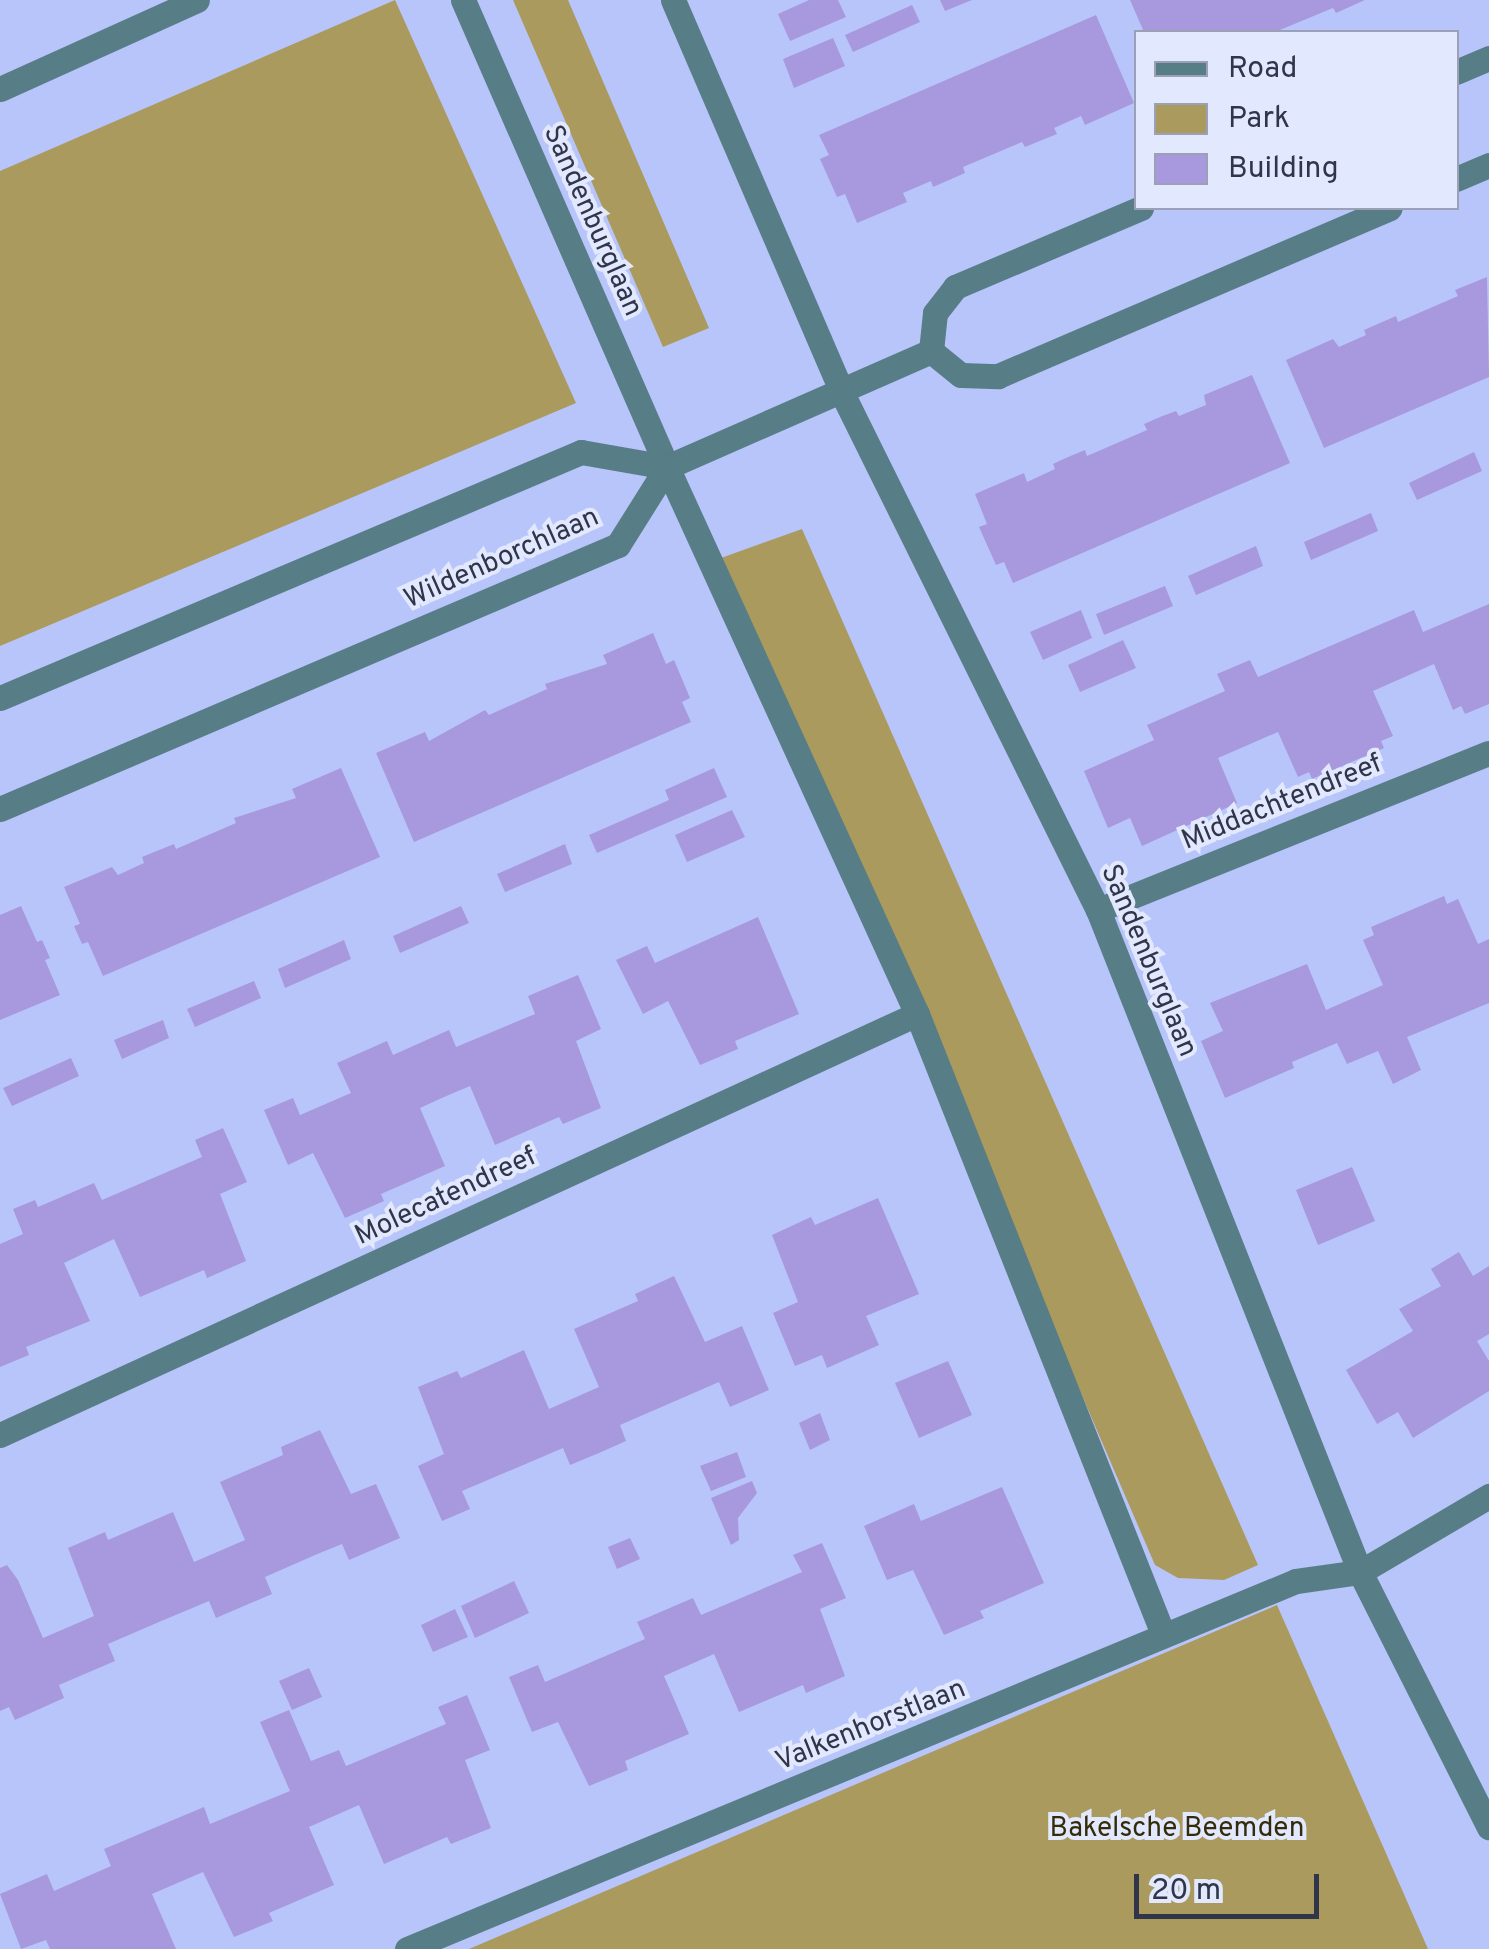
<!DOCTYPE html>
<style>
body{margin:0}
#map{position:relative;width:1489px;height:1949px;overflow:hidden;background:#b8c5fb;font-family:Overpass,sans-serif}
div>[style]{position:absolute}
.green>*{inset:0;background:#ab9a5d}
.building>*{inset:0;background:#a898dd}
.minor>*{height:25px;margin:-12.5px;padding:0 12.5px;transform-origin:12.5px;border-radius:12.5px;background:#577d87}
span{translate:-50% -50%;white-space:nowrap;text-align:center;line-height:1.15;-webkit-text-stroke:8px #e2e8fe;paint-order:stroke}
.street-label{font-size:28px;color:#30354a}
.park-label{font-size:28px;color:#342b08}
.legend{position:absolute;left:1134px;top:30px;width:325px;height:180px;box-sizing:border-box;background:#e2e8fe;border:2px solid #9ba0b6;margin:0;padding:12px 18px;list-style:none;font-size:30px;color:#30354a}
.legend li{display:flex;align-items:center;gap:20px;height:50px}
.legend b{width:50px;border:2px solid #9ba0b6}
.scale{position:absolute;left:1134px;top:1874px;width:185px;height:45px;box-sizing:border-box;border:5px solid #30354a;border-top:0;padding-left:12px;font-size:30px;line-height:35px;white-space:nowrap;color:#30354a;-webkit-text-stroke:8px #e2e8fe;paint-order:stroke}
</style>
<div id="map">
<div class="green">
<i style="clip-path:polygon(395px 0,576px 403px,0 646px,0 171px)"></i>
<i style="clip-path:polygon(513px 0,568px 0,709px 328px,663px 347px)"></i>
<i style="clip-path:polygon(802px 529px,1258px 1565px,1224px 1580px,1178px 1578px,1155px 1565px,721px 558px)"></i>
<i style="clip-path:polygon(1277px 1605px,1428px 1949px,469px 1949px)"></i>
</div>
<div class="building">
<i style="clip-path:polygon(809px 0,838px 0,846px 17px,790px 41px,778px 14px)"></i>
<i style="clip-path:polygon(940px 0,972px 0,945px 11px)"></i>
<i style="clip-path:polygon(1130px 0,1365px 0,1336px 13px,1333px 8px,1275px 32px,1144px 32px)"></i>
<i style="clip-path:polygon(912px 5px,920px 22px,853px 52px,845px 35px)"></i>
<i style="clip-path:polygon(1096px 15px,1134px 103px,1085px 125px,1081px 116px,1054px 128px,1057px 134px,1025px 147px,1022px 142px,963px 167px,965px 173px,933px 187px,931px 181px,903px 193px,907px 202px,857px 223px,845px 194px,837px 197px,820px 159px,829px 155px,819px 135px)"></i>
<i style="clip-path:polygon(833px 38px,845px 66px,794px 88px,783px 59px)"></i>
<i style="clip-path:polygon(1487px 277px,1489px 377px,1324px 448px,1286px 360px,1333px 339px,1339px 347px,1366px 335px,1364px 330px,1396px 316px,1398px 322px,1458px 296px,1455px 290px)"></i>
<i style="clip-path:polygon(1252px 375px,1290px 463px,1013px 583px,1004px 562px,996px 565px,979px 527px,987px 524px,975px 494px,1024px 473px,1027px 482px,1055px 469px,1053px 464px,1068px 457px,1085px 450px,1087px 456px,1147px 430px,1144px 424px,1160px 417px,1176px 411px,1179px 416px,1206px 405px,1204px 395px)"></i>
<i style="clip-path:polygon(1474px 452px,1482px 471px,1417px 500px,1409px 483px)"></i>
<i style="clip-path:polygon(1371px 513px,1378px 531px,1311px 560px,1304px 542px)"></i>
<i style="clip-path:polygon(1256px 546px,1263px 566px,1196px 595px,1188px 576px)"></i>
<i style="clip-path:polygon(1165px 586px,1173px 606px,1104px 635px,1096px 614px)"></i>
<i style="clip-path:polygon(1489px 604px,1489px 704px,1465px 714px,1461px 706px,1453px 710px,1434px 664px,1373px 691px,1393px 736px,1381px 741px,1384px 748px,1312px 779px,1309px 772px,1298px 777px,1278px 732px,1218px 758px,1237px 803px,1142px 846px,1130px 818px,1108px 828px,1084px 771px,1154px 740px,1147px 725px,1225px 691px,1217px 674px,1250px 660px,1258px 677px,1414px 610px,1423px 632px)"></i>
<i style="clip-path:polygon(1081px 610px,1092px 638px,1043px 660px,1030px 632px)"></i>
<i style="clip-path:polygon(653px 633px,666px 664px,674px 660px,690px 698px,682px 702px,691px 722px,414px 842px,376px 753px,425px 732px,429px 741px,485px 710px,489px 715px,547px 689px,545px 684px,607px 664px,603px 655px)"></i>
<i style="clip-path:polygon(1123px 640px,1136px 668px,1080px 692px,1068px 665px)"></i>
<i style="clip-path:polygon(341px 768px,380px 857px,103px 976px,88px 942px,82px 944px,74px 926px,80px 924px,64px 887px,112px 867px,118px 875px,144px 863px,142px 857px,174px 844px,176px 849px,236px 823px,234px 818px,296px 798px,292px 789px)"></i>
<i style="clip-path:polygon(714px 768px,727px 797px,597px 853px,589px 835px,669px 800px,665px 790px)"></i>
<i style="clip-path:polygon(732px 810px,745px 837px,687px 862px,675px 835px)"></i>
<i style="clip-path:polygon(565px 844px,572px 864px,505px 892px,497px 874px)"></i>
<i style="clip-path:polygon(1444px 896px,1447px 904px,1458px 899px,1478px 944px,1489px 939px,1489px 1003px,1407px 1037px,1421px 1070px,1393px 1084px,1378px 1051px,1347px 1064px,1337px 1043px,1292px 1062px,1294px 1068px,1225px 1098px,1201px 1041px,1223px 1031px,1210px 1003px,1307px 964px,1326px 1010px,1383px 985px,1363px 940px,1374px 935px,1371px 927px)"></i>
<i style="clip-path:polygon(21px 906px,37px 942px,42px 940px,50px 958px,45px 960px,60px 995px,0 1020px,0 915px)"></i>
<i style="clip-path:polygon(461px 906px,469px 923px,400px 953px,393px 936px)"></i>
<i style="clip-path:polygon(758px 917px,799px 1014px,735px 1041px,738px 1049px,700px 1065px,668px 1001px,643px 1014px,616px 960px,647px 946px,655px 963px)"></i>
<i style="clip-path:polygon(344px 940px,351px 959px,285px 988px,278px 969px)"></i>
<i style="clip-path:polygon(578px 975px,601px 1029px,576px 1041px,601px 1108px,563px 1124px,559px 1117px,495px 1145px,470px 1086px,444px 1097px,420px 1108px,445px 1166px,381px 1194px,384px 1201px,345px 1218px,313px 1153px,288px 1165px,264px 1110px,293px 1098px,300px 1115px,351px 1093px,337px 1063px,387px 1041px,393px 1055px,449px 1030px,456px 1047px,535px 1014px,528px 996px)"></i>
<i style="clip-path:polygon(254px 981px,261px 998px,195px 1027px,187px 1009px)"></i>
<i style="clip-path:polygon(163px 1020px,169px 1038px,122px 1059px,114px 1040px)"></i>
<i style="clip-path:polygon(71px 1058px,79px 1076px,12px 1106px,3px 1088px)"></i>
<i style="clip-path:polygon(223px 1128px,247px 1182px,220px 1194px,246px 1261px,207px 1278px,204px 1270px,140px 1297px,114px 1239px,64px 1263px,90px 1321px,26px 1347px,29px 1355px,0 1367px,0 1244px,23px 1234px,13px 1209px,35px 1200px,38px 1207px,94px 1183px,102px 1200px,202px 1157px,195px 1140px)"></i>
<i style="clip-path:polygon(1352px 1167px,1375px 1221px,1318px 1245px,1296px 1190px)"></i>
<i style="clip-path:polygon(878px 1198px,919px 1294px,866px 1316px,879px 1345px,827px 1368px,822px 1355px,795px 1366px,773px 1313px,798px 1302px,772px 1235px,811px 1217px,815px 1225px)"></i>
<i style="clip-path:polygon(1459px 1252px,1473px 1276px,1489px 1266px,1489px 1334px,1477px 1341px,1489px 1361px,1489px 1391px,1413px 1438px,1398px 1412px,1377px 1424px,1346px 1370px,1413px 1331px,1399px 1309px,1441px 1286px,1431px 1269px)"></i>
<i style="clip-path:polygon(674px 1276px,705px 1342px,742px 1326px,769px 1390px,730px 1407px,719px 1382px,620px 1425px,626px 1441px,599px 1453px,570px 1465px,563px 1448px,462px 1491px,470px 1509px,442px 1521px,418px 1466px,444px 1454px,418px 1387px,457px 1371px,461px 1378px,524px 1350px,549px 1409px,599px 1387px,574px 1329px,638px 1301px,635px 1294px)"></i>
<i style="clip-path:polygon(948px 1361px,972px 1415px,919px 1438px,895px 1383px)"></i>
<i style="clip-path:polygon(820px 1413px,830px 1440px,810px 1450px,799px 1423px)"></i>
<i style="clip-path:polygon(320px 1430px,351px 1494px,376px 1484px,400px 1538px,349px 1560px,342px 1544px,315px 1555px,265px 1577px,272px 1594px,216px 1618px,209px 1601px,159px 1622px,108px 1644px,115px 1661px,59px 1685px,64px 1698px,15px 1720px,9px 1707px,0 1711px,0 1568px,7px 1565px,18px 1580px,43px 1638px,94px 1616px,68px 1548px,105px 1532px,108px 1540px,173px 1512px,194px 1562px,245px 1540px,220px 1482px,283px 1455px,281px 1447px)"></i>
<i style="clip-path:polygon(737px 1452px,746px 1477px,711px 1491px,700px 1466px)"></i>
<i style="clip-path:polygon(752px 1481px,757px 1493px,738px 1518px,739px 1540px,731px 1545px,711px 1498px)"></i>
<i style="clip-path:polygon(1002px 1487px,1044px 1583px,980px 1611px,984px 1618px,944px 1635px,913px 1570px,887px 1580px,864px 1526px,914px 1504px,921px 1521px)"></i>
<i style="clip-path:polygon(630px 1538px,640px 1559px,617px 1569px,608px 1547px)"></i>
<i style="clip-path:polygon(822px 1543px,846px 1598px,820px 1609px,845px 1676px,806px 1693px,803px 1685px,739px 1712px,714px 1654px,664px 1676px,689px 1734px,625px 1761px,628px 1770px,589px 1786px,558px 1722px,532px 1732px,509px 1677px,538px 1665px,545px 1682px,645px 1639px,637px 1622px,693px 1598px,701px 1615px,802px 1572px,793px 1555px)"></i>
<i style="clip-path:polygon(514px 1581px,529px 1613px,475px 1638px,461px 1606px)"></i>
<i style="clip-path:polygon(455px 1609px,468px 1637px,433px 1652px,421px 1625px)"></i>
<i style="clip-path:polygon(309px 1668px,322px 1697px,292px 1710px,279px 1681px)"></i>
<i style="clip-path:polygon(467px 1695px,490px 1750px,465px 1760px,491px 1828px,451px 1844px,447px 1837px,384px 1864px,359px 1805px,309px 1827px,334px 1885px,269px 1913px,273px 1921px,234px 1937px,203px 1872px,152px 1894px,176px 1949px,50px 1949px,46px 1940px,21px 1949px,0 1894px,47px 1874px,54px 1891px,111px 1866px,104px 1849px,204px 1807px,210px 1824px,290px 1791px,260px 1722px,289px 1710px,311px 1761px,339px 1750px,346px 1766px,446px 1724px,438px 1707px)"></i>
</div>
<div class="minor">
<i style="left:463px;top:0;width:510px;rotate:66.4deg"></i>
<i style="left:667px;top:467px;width:601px;rotate:65.44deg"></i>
<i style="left:917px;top:1014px;width:667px;rotate:68.36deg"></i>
<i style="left:673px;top:0;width:426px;rotate:66.7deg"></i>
<i style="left:841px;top:391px;width:579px;rotate:63.66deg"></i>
<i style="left:1098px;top:910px;width:712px;rotate:68.41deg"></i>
<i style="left:1360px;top:1572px;width:286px;rotate:63.2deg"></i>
<i style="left:1456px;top:72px;width:36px;rotate:-23deg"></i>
<i style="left:0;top:89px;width:216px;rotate:-24.3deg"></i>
<i style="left:1456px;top:179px;width:36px;rotate:-23deg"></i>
<i style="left:931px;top:351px;width:38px;rotate:39deg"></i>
<i style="left:961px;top:375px;width:37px;rotate:2deg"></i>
<i style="left:998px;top:376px;width:426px;rotate:-23.2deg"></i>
<i style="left:931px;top:351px;width:38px;rotate:-84deg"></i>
<i style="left:935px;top:313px;width:33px;rotate:-52deg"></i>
<i style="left:955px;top:287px;width:202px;rotate:-23deg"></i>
<i style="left:667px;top:467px;width:288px;rotate:-23.7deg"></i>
<i style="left:0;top:698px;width:631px;rotate:-22.95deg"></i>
<i style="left:581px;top:452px;width:87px;rotate:9.9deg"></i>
<i style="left:0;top:809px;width:672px;rotate:-23.13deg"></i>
<i style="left:618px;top:545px;width:92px;rotate:-57.9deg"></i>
<i style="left:1098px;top:910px;width:421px;rotate:-21.9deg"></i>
<i style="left:0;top:1435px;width:1009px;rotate:-24.66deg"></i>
<i style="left:407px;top:1949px;width:962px;rotate:-22.49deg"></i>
<i style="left:1296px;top:1581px;width:65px;rotate:-8deg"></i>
<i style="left:1360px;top:1572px;width:150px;rotate:-30.5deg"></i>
</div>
<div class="street-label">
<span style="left:592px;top:221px;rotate:66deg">Sandenburglaan</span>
<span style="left:502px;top:559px;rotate:-24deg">Wildenborchlaan</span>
<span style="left:1282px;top:803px;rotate:-22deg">Middachtendreef</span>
<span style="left:1148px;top:961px;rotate:67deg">Sandenburglaan</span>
<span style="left:446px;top:1197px;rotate:-25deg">Molecatendreef</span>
<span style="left:871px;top:1726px;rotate:-22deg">Valkenhorstlaan</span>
</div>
<div class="park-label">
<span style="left:1177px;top:1829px">Bakelsche Beemden</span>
</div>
<ul class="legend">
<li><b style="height:12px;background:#577d87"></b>Road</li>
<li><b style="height:28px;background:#ab9a5d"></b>Park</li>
<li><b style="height:28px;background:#a898dd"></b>Building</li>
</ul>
<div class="scale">20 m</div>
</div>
